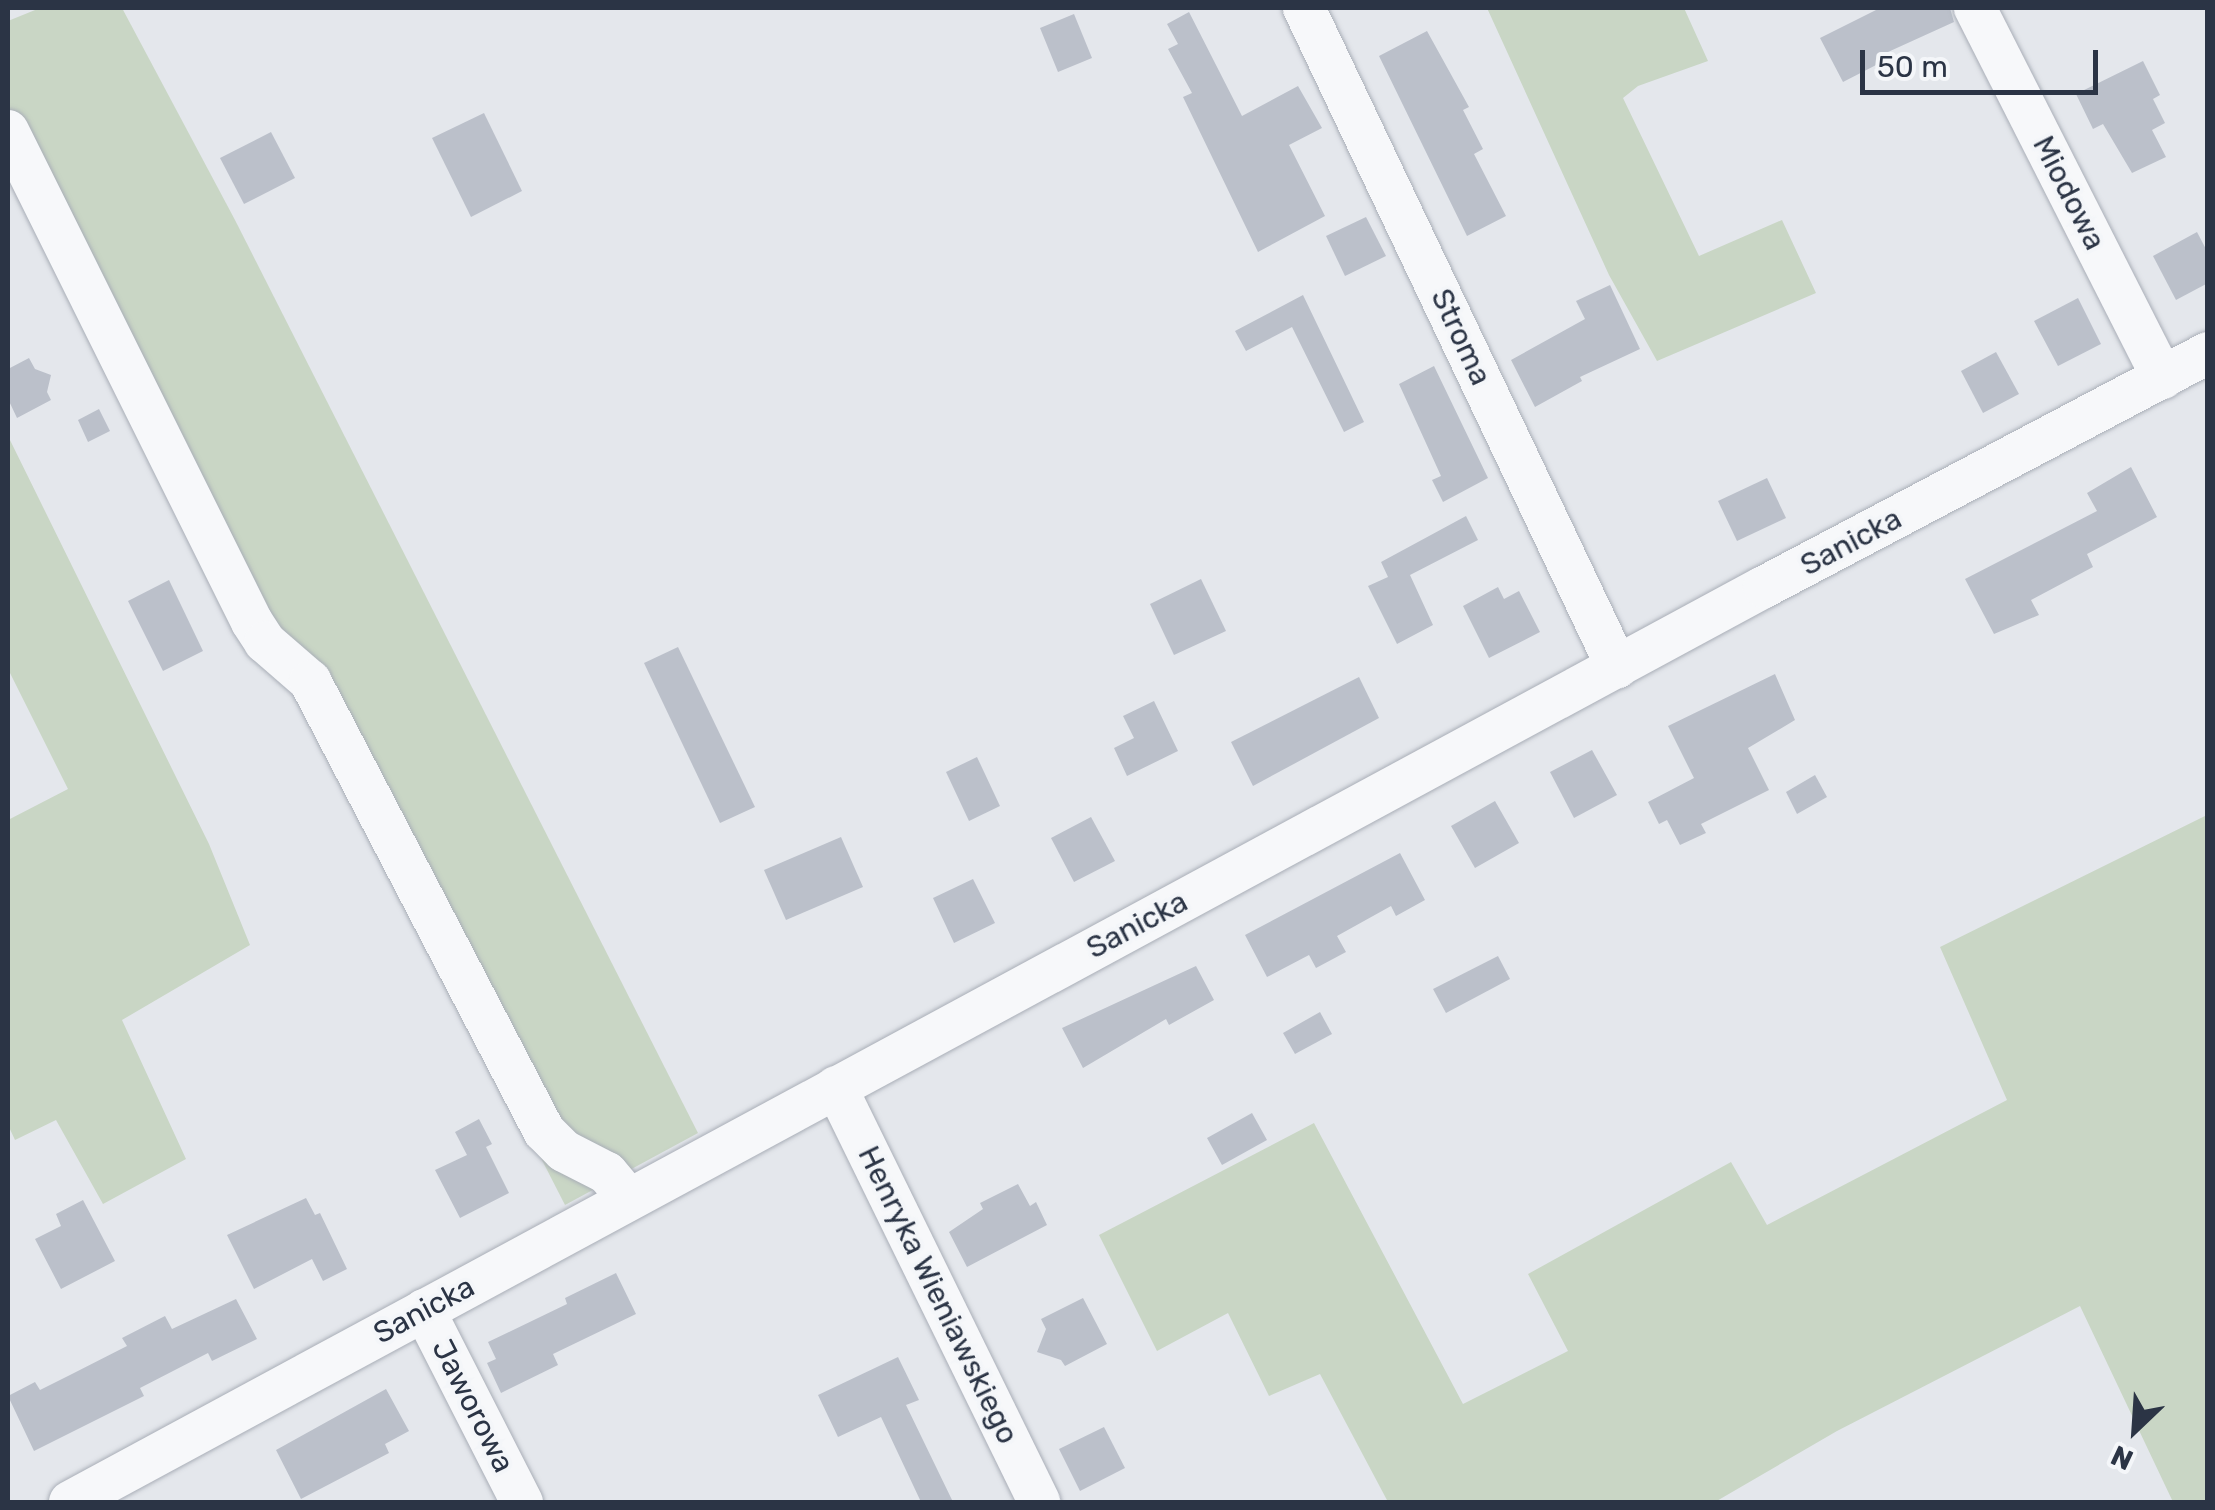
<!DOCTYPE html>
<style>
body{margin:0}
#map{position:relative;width:2215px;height:1510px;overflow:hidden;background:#e4e7ec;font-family:Rubik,sans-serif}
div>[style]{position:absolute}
.green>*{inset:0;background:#c9d6c5}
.building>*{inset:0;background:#bbc0ca}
.roads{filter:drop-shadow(0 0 2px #a9aeb7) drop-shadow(0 0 2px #a9aeb7)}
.minor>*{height:42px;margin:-21px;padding:0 21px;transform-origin:21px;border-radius:21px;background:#f7f8fa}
span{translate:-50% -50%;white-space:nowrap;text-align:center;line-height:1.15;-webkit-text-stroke:8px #f4f6f9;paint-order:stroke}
.street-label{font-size:30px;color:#2b3445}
.frame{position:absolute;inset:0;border:10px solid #2b3445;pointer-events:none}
.north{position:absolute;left:2085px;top:1380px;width:100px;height:100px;-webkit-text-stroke:8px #f4f6f9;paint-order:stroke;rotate:205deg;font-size:28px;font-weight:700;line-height:40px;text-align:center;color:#2b3445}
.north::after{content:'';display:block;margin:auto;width:35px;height:45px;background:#2b3445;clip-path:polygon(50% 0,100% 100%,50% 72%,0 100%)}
.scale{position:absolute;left:1860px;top:50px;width:238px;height:45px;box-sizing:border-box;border:5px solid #2b3445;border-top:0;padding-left:12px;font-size:30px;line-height:35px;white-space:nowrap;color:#2b3445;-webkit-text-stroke:8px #f4f6f9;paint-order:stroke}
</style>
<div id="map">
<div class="green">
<i style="clip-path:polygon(40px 8px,122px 8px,235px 220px,698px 1133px,565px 1205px,8px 117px,8px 21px)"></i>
<i style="clip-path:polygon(1487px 8px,1684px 8px,1708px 61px,1638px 86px,1623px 98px,1699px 256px,1782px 220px,1816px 293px,1657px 361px,1609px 275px)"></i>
<i style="clip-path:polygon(8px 436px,209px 844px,250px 945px,122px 1020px,186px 1159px,103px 1204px,56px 1120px,15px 1140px,8px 1125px,8px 820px,68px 789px,8px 669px)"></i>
<i style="clip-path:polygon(2207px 815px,2207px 1502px,2173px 1502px,2080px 1306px,1837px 1431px,1715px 1502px,1388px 1502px,1320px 1374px,1269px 1396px,1228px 1313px,1157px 1351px,1099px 1235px,1314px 1123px,1463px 1404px,1568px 1351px,1528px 1274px,1731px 1162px,1767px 1225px,2007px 1100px,1940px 947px)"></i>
</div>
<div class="building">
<i style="clip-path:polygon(1880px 8px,1950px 8px,1954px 22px,1877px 57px,1880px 63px,1843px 82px,1820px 38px)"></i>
<i style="clip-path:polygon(1189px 12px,1242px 116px,1298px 86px,1322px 128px,1289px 145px,1325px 216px,1258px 252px,1183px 97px,1192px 93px,1168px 49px,1178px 44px,1167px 24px)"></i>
<i style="clip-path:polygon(1074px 14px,1092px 58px,1058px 72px,1040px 28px)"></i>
<i style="clip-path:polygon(1427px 31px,1469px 107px,1463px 110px,1483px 149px,1474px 154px,1506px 216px,1467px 236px,1379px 56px)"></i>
<i style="clip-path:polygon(2143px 61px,2160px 95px,2153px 99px,2165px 123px,2152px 130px,2166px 157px,2132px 173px,2103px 124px,2093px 129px,2076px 94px)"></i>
<i style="clip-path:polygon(484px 113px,522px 191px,471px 217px,432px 138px)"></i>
<i style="clip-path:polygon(271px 132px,295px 178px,244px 204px,220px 158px)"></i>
<i style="clip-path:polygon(1366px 217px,1386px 256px,1345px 276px,1326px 236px)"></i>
<i style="clip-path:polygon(2197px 232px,2208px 253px,2208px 283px,2176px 300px,2153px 256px)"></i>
<i style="clip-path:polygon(1610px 285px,1640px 349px,1580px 377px,1582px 381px,1535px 407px,1511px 360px,1585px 319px,1576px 301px)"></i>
<i style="clip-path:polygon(1303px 295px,1364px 422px,1344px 432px,1292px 327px,1246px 351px,1235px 331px)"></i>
<i style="clip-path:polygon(2078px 298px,2101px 344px,2058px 366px,2034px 321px)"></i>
<i style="clip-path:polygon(1996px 352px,2019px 394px,1983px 413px,1961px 371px)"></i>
<i style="clip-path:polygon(29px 358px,35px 369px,51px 375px,47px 392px,51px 400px,17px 418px,8px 399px,8px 369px)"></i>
<i style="clip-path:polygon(1434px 366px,1488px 478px,1443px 502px,1432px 480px,1441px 476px,1399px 384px)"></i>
<i style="clip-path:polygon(99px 409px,110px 431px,88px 442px,78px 420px)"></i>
<i style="clip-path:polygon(2131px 467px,2157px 517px,2087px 554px,2093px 567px,2031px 600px,2039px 615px,1994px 634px,1965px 579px,2097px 511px,2087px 493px)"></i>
<i style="clip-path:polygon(1767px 478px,1786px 518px,1737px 541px,1718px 501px)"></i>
<i style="clip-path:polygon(1466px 516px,1478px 540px,1410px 575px,1433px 625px,1397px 644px,1368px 586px,1388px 577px,1381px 562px)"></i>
<i style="clip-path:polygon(1201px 579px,1226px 631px,1174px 655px,1150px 604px)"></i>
<i style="clip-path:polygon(169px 580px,203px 651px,163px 671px,128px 601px)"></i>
<i style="clip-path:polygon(1498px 587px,1504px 599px,1519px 591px,1540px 632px,1489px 658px,1463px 606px)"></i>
<i style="clip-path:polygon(678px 647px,755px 807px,720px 823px,644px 663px)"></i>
<i style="clip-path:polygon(1775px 674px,1795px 720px,1748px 748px,1769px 790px,1701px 824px,1706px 833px,1680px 845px,1667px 820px,1659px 824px,1648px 802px,1694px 778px,1668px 726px)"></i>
<i style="clip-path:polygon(1359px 677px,1379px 718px,1253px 786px,1231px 742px)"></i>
<i style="clip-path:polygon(1154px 701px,1178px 751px,1127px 776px,1114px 748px,1134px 738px,1123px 716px)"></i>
<i style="clip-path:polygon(1592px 750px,1617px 795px,1574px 818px,1550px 772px)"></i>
<i style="clip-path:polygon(977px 757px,1000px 806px,969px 821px,946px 772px)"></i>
<i style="clip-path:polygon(1815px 775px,1827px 797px,1797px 814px,1786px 792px)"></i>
<i style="clip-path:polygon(1495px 801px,1519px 843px,1475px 868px,1451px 826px)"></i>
<i style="clip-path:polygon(1091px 817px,1115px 861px,1074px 882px,1051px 838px)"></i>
<i style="clip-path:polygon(841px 837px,863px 887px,786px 920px,764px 870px)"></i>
<i style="clip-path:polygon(1400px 853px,1425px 900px,1396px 916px,1391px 906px,1337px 936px,1346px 952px,1316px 968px,1309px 955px,1267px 977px,1245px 935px)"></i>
<i style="clip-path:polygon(973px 879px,995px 923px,954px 943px,933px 898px)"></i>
<i style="clip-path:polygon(1498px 956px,1510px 979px,1446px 1013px,1433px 989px)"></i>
<i style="clip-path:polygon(1196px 966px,1214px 1000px,1169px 1025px,1166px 1019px,1083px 1068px,1062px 1028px)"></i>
<i style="clip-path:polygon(1320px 1012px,1332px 1034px,1295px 1054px,1283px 1033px)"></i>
<i style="clip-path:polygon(1252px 1113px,1267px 1140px,1222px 1165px,1207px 1138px)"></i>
<i style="clip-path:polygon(479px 1119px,492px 1144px,486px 1147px,509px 1193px,460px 1218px,435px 1170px,467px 1155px,455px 1132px)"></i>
<i style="clip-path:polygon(1018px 1184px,1030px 1206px,1036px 1202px,1047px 1225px,967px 1267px,949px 1232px,983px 1209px,980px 1203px)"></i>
<i style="clip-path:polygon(306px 1198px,315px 1215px,320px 1213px,347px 1269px,323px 1281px,312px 1259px,254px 1289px,227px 1235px)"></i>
<i style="clip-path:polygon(83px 1200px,115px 1261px,61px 1289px,35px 1239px,61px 1226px,56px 1214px)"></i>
<i style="clip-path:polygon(616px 1273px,636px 1314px,553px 1354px,558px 1365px,501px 1393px,487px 1363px,496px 1359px,488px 1342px,567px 1304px,565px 1298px)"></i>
<i style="clip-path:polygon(1083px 1298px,1107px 1344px,1065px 1366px,1061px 1360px,1037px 1352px,1046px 1329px,1041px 1319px)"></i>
<i style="clip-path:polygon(236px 1299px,257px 1339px,212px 1361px,208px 1353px,140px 1388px,144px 1396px,34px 1451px,8px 1396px,35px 1382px,40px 1390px,70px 1375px,127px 1346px,122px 1338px,165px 1316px,172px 1329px)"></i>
<i style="clip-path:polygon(898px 1357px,919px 1400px,906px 1405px,953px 1502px,921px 1502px,881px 1417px,838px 1437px,818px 1395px)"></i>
<i style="clip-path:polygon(386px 1389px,409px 1431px,385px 1444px,389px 1453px,301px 1499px,276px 1450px)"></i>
<i style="clip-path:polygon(1104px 1427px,1125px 1468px,1080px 1491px,1059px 1449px)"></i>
</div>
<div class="roads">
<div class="minor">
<i style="left:1304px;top:8px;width:730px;rotate:64.59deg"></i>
<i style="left:1975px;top:8px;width:415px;rotate:63.1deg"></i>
<i style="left:8px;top:131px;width:548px;rotate:63.58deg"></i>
<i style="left:252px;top:622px;width:24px;rotate:57deg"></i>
<i style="left:265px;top:642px;width:60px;rotate:40.9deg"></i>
<i style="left:310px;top:681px;width:507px;rotate:62.53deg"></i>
<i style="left:544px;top:1131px;width:28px;rotate:45deg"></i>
<i style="left:564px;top:1151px;width:48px;rotate:27.1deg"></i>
<i style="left:607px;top:1173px;width:34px;rotate:50deg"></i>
<i style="left:836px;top:1087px;width:462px;rotate:63.9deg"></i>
<i style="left:424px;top:1310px;width:216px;rotate:63deg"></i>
<i style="left:70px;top:1502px;width:1925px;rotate:-28.38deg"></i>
<i style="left:1764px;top:587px;width:502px;rotate:-27.79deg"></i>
</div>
</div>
<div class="street-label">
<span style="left:2069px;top:193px;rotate:63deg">Miodowa</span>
<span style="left:1461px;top:337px;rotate:65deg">Stroma</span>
<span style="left:1851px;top:542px;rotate:-28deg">Sanicka</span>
<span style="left:1137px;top:925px;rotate:-28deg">Sanicka</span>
<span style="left:938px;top:1295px;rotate:64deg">Henryka Wieniawskiego</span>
<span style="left:424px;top:1310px;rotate:-28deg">Sanicka</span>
<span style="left:473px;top:1406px;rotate:63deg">Jaworowa</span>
</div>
<div class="frame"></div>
<div class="north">N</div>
<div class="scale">50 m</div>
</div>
